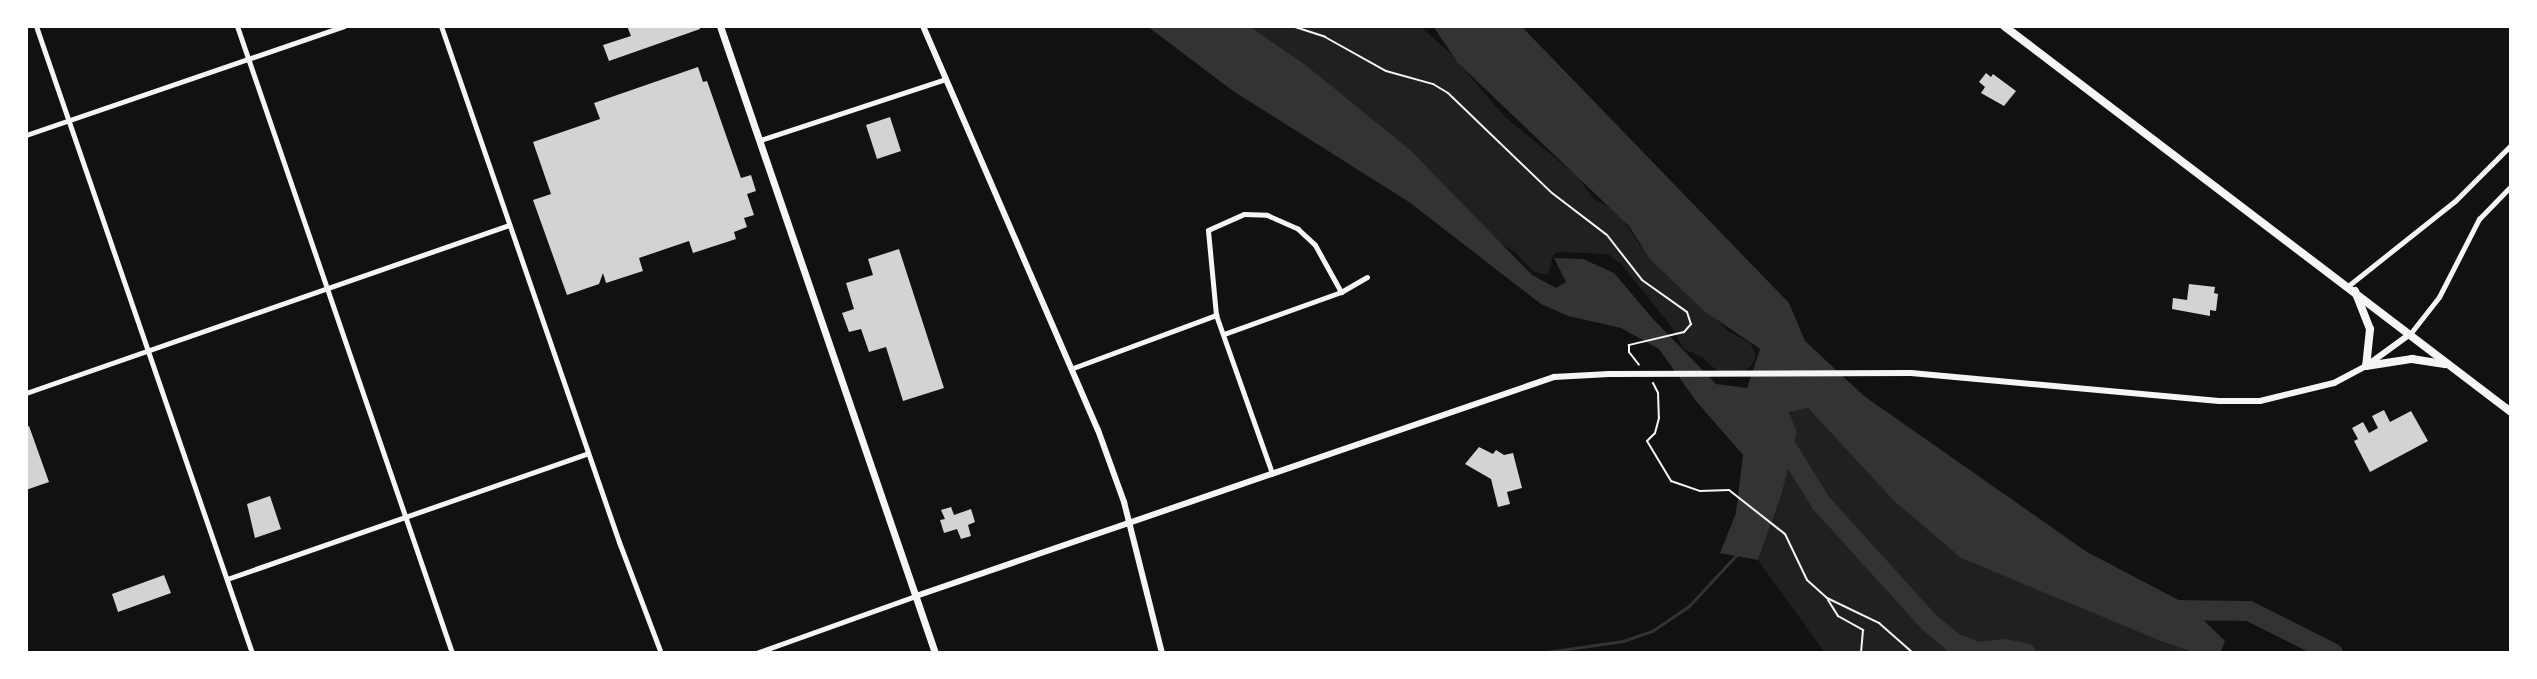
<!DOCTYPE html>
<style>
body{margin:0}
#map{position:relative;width:2537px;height:679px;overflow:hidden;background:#111;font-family:Commissioner,sans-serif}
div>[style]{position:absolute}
.green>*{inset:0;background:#202020}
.water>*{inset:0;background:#333}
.stream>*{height:3px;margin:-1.5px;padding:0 1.5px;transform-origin:1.5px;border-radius:1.5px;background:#333}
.river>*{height:20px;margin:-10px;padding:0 10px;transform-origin:10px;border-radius:10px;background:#333}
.building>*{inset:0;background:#d3d3d3}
.path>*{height:2px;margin:-1px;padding:0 1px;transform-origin:1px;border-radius:1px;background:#f5f5f5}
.minor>*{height:5px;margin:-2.5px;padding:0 2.5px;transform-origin:2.5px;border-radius:2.5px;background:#f5f5f5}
.tertiary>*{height:6px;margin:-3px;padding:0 3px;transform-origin:3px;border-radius:3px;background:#f5f5f5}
.secondary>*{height:7px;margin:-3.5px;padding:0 3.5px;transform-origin:3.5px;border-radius:3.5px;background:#f5f5f5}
.primary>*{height:8px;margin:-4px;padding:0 4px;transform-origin:4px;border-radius:4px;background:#f5f5f5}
span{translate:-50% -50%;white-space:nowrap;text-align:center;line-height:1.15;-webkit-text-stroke:6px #fff;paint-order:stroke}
.frame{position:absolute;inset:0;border:28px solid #fff;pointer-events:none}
</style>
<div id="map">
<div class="green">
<i style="clip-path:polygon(1244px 26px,1420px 26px,1452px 55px,1504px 116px,1577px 176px,1593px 198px,1618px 212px,1639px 244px,1728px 331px,1750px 343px,1756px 354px,1754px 362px,1744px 372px,1722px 375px,1703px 358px,1684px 349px,1671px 326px,1622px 265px,1608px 254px,1557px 252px,1553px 256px,1548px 275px,1534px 272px,1514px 251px,1496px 241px)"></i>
<i style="clip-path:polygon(1808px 408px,1894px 501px,1961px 558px,2196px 653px,1825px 653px,1758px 560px,1782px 493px,1797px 433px,1789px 411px)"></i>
</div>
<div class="water">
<i style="clip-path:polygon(1147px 26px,1249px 26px,1308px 67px,1410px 150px,1532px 275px,1556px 288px,1566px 282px,1554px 258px,1583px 259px,1614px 273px,1653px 319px,1716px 384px,1747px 388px,1760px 349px,1704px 311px,1650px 259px,1629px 226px,1458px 63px,1433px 26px,1521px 26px,1789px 303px,1805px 341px,1864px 396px,2087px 552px,2188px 605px,2225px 641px,2220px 653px,2196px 653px,2161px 641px,1961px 558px,1894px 501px,1808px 408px,1789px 412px,1797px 432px,1782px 493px,1758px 560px,1720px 553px,1736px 513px,1743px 455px,1696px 401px,1659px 349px,1621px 328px,1568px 316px,1541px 304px,1409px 202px,1233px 91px)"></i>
</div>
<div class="stream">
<i style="left:1281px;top:653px;width:97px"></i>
<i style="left:1540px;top:653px;width:84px;rotate:-8.2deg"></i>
<i style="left:1623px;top:641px;width:31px;rotate:-19deg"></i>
<i style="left:1652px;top:631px;width:45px;rotate:-34deg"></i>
<i style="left:1689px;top:606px;width:72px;rotate:-47.2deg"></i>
</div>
<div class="river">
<i style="left:1779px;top:435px;width:80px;rotate:58.3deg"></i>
<i style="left:1821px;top:503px;width:162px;rotate:47.8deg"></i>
<i style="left:1930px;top:623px;width:31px;rotate:40deg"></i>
<i style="left:1954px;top:643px;width:25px;rotate:21deg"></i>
<i style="left:1977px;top:652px;width:28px;rotate:-6deg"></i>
<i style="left:2005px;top:649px;width:21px;rotate:11deg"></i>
<i style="left:2167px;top:610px;width:82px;rotate:0.7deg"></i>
<i style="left:2249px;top:611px;width:94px;rotate:26.6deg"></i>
</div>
<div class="building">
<i style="clip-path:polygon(627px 26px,699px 26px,700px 29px,609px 61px,603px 45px,631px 36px)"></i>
<i style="clip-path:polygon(698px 67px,703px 82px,707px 81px,741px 178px,751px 175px,756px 191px,747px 194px,754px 215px,744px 218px,747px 227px,734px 232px,736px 239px,693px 253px,689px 241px,639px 258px,643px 271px,606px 283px,603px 273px,599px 284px,567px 295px,533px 200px,551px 194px,533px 142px,600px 119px,594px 103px)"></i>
<i style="clip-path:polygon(1986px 73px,1991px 77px,1993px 74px,2016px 91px,2004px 106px,1981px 93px,1985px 87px,1979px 82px)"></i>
<i style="clip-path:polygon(890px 117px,901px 151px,877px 159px,866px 125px)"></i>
<i style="clip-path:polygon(899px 249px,944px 388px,903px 401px,886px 347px,869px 352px,861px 329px,849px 332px,842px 313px,854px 309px,846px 283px,873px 275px,868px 259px)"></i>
<i style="clip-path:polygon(2189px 284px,2215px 287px,2214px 293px,2218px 294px,2216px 311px,2210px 310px,2210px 316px,2172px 309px,2173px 298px,2187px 300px)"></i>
<i style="clip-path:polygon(2384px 410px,2390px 422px,2411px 411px,2428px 441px,2370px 472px,2354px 441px,2358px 439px,2352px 428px,2363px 422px,2369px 433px,2378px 428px,2372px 416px)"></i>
<i style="clip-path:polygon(29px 426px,49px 482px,26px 490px,26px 427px)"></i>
<i style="clip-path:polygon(1479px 447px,1493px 454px,1496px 450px,1504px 455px,1513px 453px,1522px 488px,1507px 492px,1510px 504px,1498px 507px,1491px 479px,1465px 464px)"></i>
<i style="clip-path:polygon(270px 496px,281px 529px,255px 538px,247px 504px)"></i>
<i style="clip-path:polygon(951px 507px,954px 515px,971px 509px,975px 522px,968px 525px,971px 536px,961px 539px,957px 529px,944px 533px,940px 520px,945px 519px,941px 510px)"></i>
<i style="clip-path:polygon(164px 575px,171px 593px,118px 612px,112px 594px)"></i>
</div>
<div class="path">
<i style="left:1292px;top:26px;width:35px;rotate:18deg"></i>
<i style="left:1325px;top:37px;width:70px;rotate:29.1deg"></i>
<i style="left:1386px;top:71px;width:49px;rotate:15.5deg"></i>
<i style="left:1433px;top:84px;width:17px;rotate:31deg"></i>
<i style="left:1448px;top:93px;width:144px;rotate:43.9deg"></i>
<i style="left:1552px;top:193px;width:69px;rotate:37.4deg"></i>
<i style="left:1607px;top:235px;width:57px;rotate:52.1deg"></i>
<i style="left:1642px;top:280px;width:55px;rotate:35.4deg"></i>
<i style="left:1687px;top:312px;width:13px;rotate:72deg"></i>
<i style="left:1691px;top:324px;width:11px;rotate:131deg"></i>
<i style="left:1684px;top:332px;width:57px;rotate:166.7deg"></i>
<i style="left:1629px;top:345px;width:7px;rotate:90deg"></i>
<i style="left:1629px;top:352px;width:16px;rotate:52deg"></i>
<i style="left:1653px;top:383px;width:11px;rotate:63deg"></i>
<i style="left:1658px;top:393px;width:25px;rotate:88deg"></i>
<i style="left:1659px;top:418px;width:16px;rotate:105deg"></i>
<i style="left:1655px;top:433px;width:11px;rotate:135deg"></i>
<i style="left:1647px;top:441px;width:47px;rotate:59deg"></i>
<i style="left:1671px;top:481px;width:31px;rotate:19deg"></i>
<i style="left:1700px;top:491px;width:29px;rotate:-2deg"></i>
<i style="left:1729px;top:490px;width:71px;rotate:38.2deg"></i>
<i style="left:1785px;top:534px;width:51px;rotate:64.4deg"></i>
<i style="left:1807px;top:580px;width:27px;rotate:42deg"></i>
<i style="left:1827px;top:598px;width:58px;rotate:25.7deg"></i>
<i style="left:1879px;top:623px;width:45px;rotate:41.4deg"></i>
<i style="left:1828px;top:600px;width:19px;rotate:58deg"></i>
<i style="left:1838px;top:616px;width:29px;rotate:29deg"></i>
<i style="left:1863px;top:630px;width:23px;rotate:95deg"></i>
</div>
<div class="minor">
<i style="left:36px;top:26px;width:663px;rotate:70.99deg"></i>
<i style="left:237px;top:26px;width:663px;rotate:71.07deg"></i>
<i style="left:441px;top:26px;width:546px;rotate:70.97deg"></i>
<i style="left:619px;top:542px;width:119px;rotate:69.3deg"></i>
<i style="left:26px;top:135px;width:336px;rotate:-18.9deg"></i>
<i style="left:760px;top:140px;width:195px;rotate:-18.2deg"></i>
<i style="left:2348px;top:286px;width:137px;rotate:-38.5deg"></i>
<i style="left:2455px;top:201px;width:79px;rotate:-45deg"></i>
<i style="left:1341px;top:292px;width:30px;rotate:-30deg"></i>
<i style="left:1216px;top:315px;width:85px;rotate:-95.4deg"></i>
<i style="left:1208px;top:230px;width:39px;rotate:-24deg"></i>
<i style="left:1244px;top:214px;width:23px;rotate:2deg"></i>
<i style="left:1267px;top:215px;width:34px;rotate:24deg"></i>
<i style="left:1298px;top:229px;width:23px;rotate:43deg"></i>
<i style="left:1315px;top:245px;width:54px;rotate:61deg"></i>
<i style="left:1341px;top:292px;width:124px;rotate:160.3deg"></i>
<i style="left:2410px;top:334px;width:47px;rotate:-51.9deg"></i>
<i style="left:2439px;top:297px;width:88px;rotate:-62.9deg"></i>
<i style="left:2479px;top:219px;width:46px;rotate:-45.9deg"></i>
<i style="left:1073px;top:368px;width:153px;rotate:-20.3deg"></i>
<i style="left:1216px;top:315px;width:168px;rotate:70.5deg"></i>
<i style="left:26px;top:393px;width:511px;rotate:-19.18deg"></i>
<i style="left:227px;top:579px;width:382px;rotate:-19.2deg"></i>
<i style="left:756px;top:653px;width:169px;rotate:-19.7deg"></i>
</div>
<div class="tertiary">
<i style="left:923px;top:26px;width:440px;rotate:66.6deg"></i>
<i style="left:1098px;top:430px;width:77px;rotate:70.1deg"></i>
<i style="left:1124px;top:502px;width:156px;rotate:75.9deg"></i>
<i style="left:916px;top:596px;width:675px;rotate:-18.95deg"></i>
<i style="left:1554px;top:377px;width:55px;rotate:-3.1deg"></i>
<i style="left:1609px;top:374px;width:302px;rotate:-0.2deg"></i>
<i style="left:1911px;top:373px;width:309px;rotate:5.2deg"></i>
<i style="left:2219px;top:401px;width:41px"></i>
<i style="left:2260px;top:401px;width:76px;rotate:-13.7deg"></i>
<i style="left:2334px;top:383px;width:36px;rotate:-28deg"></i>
<i style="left:2366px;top:366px;width:54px;rotate:-36deg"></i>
</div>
<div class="secondary">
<i style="left:720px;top:26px;width:663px;rotate:71.07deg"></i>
</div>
<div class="primary">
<i style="left:2004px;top:26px;width:637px;rotate:37.28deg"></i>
<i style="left:2355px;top:291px;width:41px;rotate:68.5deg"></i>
<i style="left:2370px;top:329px;width:37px;rotate:96deg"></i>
<i style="left:2366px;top:366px;width:47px;rotate:-8.7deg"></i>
<i style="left:2412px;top:359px;width:33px;rotate:9deg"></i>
</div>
<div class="frame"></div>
</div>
